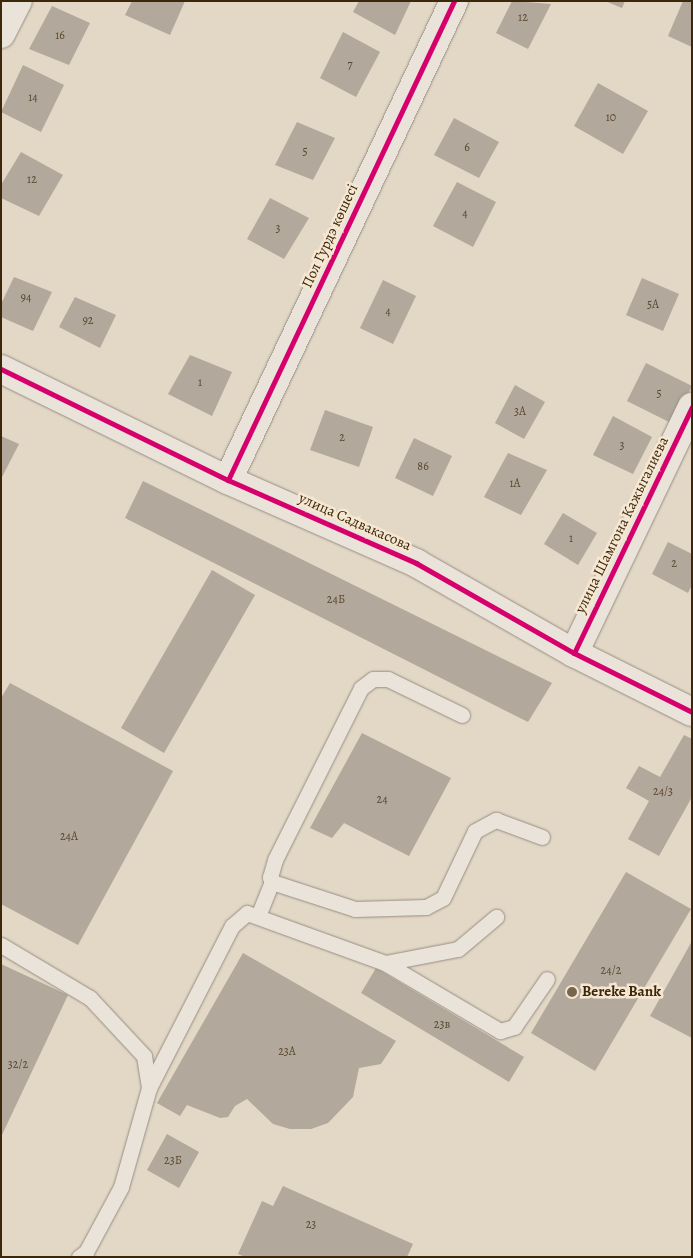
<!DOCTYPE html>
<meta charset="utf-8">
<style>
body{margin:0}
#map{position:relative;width:693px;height:1258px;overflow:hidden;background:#e3d7c6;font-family:Alegreya,serif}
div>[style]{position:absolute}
.building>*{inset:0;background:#b2a89b}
.roads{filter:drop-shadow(0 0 1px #978e81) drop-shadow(0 0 1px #978e81)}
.service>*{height:15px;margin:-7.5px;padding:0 7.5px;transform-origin:7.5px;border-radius:7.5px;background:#e9e3da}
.minor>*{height:28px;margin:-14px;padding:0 14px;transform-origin:14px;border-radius:14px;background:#e9e3da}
.tertiary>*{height:28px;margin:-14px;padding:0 14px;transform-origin:14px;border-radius:14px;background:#e9e3da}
.cycleway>*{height:5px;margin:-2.5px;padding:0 2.5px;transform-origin:2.5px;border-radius:2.5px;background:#d6006c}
.dots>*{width:14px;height:14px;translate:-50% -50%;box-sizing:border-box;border:2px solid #f5e7d2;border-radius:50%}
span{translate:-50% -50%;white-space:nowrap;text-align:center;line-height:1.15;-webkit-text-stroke:5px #f5e7d2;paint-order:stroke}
.number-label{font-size:12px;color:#5a472f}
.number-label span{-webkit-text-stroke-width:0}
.street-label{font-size:15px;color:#3d270b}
.poi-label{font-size:15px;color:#3d270b;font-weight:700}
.left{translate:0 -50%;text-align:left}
.frame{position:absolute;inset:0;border:2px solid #3d270b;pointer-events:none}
</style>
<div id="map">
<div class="building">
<i style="clip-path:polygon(132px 1px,185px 1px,170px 35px,125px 15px)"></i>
<i style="clip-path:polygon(359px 1px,411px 1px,395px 35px,353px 12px)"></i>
<i style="clip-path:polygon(512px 1px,551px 4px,528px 49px,496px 33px)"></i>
<i style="clip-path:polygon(605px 1px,625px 1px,622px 8px)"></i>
<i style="clip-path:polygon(683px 1px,692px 1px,692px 47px,668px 36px)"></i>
<i style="clip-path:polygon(52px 6px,90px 23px,69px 65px,29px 49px)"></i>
<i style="clip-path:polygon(343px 32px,380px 52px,356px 97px,320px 78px)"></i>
<i style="clip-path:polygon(23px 65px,64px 85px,41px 132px,1px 112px)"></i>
<i style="clip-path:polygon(598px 83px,648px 111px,623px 154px,574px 126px)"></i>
<i style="clip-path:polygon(454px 118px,499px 142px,479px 178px,434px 155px)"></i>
<i style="clip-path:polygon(297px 122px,335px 138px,313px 180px,275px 165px)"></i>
<i style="clip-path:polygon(21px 152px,63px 175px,39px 216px,1px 198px,1px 185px)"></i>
<i style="clip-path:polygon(457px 182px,496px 202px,473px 247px,433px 226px)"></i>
<i style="clip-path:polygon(270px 198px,309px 218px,284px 259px,247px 239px)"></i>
<i style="clip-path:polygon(14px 277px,52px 292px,33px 331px,1px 317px,1px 304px)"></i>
<i style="clip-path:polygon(642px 278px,679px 294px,663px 331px,626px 315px)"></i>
<i style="clip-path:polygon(383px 280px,416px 296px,393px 344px,360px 328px)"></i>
<i style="clip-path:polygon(75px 297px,116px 315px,100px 348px,59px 327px)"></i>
<i style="clip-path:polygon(190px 355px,232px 372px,212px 416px,168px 394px)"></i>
<i style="clip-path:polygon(646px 363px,692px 386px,673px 424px,627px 401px)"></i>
<i style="clip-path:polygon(515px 385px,545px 402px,524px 439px,495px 423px)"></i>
<i style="clip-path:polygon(325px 410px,373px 427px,359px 467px,310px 450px)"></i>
<i style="clip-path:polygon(613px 416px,652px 437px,633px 474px,593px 455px)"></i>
<i style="clip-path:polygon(1px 436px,19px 444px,1px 479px)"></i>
<i style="clip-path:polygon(414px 438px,452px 456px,433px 496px,395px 478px)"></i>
<i style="clip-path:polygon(508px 453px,547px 470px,521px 515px,484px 497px)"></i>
<i style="clip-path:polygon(143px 481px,552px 683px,528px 722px,125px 518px)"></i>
<i style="clip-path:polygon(563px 513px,597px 533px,578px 565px,544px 544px)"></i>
<i style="clip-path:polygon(668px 542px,692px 554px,692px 585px,688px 593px,652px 574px)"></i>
<i style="clip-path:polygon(212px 570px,255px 595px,164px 753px,121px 728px)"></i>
<i style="clip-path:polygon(10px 683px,173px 771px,78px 945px,1px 904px,1px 698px)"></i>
<i style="clip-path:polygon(362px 733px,451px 778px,409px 856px,344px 823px,332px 838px,310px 828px)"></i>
<i style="clip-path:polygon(684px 735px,692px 739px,692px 797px,659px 856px,628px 839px,649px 801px,626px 788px,639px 766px,660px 777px)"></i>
<i style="clip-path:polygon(626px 872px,691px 909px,595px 1071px,531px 1033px)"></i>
<i style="clip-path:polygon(692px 941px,692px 1038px,650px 1016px)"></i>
<i style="clip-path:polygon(243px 953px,396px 1041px,381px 1064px,359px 1068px,353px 1097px,328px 1123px,311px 1129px,290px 1129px,273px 1124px,247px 1099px,235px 1106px,228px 1117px,220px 1118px,187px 1105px,180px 1116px,157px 1103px)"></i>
<i style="clip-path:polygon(1px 964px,68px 995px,1px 1137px)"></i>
<i style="clip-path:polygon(376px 968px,524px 1057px,509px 1082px,361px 993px)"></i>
<i style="clip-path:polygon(167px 1134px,199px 1152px,179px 1188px,147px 1170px)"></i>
<i style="clip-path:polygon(283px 1186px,413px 1244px,407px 1257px,245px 1257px,238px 1254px,262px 1201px,273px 1206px)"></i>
</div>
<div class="roads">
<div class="service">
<i style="left:462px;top:715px;width:82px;rotate:-154.1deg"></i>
<i style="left:388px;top:679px;width:15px;rotate:180deg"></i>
<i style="left:373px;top:679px;width:15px;rotate:143deg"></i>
<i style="left:361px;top:688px;width:192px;rotate:116.6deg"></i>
<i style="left:275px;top:860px;width:18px;rotate:106deg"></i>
<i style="left:270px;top:877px;width:5px;rotate:68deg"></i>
<i style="left:272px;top:882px;width:87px;rotate:18deg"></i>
<i style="left:355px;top:909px;width:71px;rotate:-1.6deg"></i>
<i style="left:426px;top:907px;width:19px;rotate:-28deg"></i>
<i style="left:443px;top:898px;width:74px;rotate:-64.5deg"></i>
<i style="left:475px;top:831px;width:24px;rotate:-28deg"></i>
<i style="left:496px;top:820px;width:49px;rotate:20.3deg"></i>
<i style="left:258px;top:916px;width:37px;rotate:-68deg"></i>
<i style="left:1px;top:945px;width:104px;rotate:30.8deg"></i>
<i style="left:90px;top:998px;width:79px;rotate:47deg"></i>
<i style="left:144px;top:1056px;width:32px;rotate:81deg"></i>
<i style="left:385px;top:963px;width:74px;rotate:-10.9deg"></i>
<i style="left:458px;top:949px;width:50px;rotate:-40.1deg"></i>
<i style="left:79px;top:1257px;width:9px;rotate:-36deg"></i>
<i style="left:86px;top:1252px;width:74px;rotate:-61.7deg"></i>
<i style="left:121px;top:1187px;width:103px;rotate:-74.2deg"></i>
<i style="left:149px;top:1088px;width:182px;rotate:-62.9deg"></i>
<i style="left:232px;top:926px;width:20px;rotate:-41deg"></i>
<i style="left:247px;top:913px;width:147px;rotate:19.9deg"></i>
<i style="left:385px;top:963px;width:134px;rotate:30.6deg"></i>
<i style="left:500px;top:1031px;width:15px;rotate:-16deg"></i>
<i style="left:514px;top:1027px;width:58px;rotate:-55.5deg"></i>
</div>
<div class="minor">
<i style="left:1px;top:34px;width:37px;rotate:-63deg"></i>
<i style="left:228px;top:480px;width:530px;rotate:-64.74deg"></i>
<i style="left:574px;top:653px;width:273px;rotate:-64.4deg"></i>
</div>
<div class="tertiary">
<i style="left:1px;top:369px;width:253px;rotate:26.1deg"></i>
<i style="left:228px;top:480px;width:206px;rotate:23.8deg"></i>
<i style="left:416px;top:563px;width:182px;rotate:29.7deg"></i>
<i style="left:574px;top:653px;width:132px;rotate:26.6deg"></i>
</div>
</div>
<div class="cycleway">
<i style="left:1px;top:369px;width:253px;rotate:26.1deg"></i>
<i style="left:228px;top:480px;width:206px;rotate:23.8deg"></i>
<i style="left:416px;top:563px;width:182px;rotate:29.7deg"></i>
<i style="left:574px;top:653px;width:132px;rotate:26.6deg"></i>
<i style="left:228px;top:480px;width:530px;rotate:-64.74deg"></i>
<i style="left:574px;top:653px;width:273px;rotate:-64.4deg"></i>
</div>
<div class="dots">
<i style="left:572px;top:992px;background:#77654c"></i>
</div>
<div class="number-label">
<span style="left:523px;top:18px">12</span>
<span style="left:60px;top:36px">16</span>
<span style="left:350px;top:65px">7</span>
<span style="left:33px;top:98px">14</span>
<span style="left:611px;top:118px">10</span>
<span style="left:467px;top:148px">6</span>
<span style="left:305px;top:152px">5</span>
<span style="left:32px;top:180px">12</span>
<span style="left:465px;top:214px">4</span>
<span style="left:278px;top:229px">3</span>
<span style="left:26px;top:298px">94</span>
<span style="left:653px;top:305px">5А</span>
<span style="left:388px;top:312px">4</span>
<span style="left:88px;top:321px">92</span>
<span style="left:200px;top:383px">1</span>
<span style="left:659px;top:394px">5</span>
<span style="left:520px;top:412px">3А</span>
<span style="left:342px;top:438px">2</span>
<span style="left:622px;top:446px">3</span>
<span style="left:423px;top:467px">86</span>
<span style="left:515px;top:484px">1А</span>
<span style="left:571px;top:539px">1</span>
<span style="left:674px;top:564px">2</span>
<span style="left:336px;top:600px">24Б</span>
<span style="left:663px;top:792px">24/3</span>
<span style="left:382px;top:800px">24</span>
<span style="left:69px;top:837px">24А</span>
<span style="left:611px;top:971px">24/2</span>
<span style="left:442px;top:1025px">23в</span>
<span style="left:287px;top:1052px">23А</span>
<span style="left:18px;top:1065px">32/2</span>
<span style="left:173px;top:1161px">23Б</span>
<span style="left:311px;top:1225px">23</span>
</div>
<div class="street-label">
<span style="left:330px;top:236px;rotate:-65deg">Пол Гурдэ көшесі</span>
<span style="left:355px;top:522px;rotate:24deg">улица Садвакасова</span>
<span style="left:622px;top:525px;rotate:-64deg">улица Шамгона Кажыгалиева</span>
</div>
<div class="poi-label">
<span class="left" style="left:582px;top:992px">Bereke Bank</span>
</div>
<div class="frame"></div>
</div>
